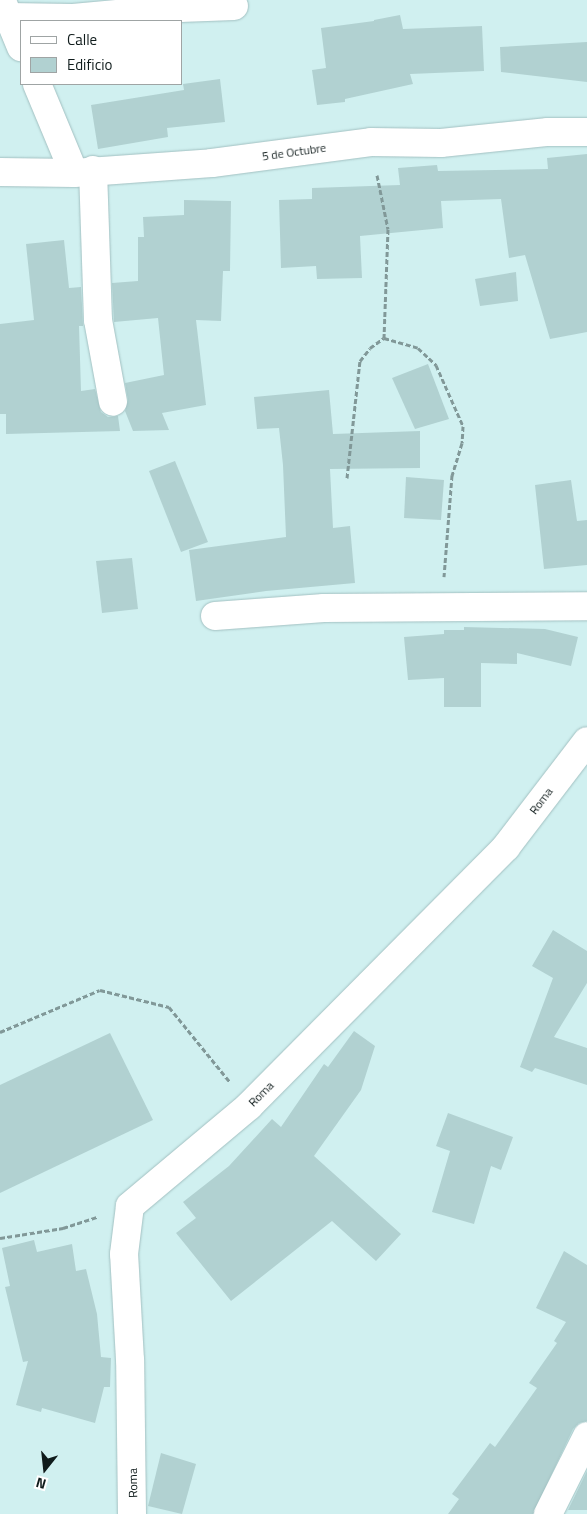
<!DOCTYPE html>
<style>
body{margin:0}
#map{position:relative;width:587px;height:1514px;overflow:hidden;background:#d0f0f0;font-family:"Titillium Web",sans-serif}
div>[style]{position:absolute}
.building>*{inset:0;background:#b1d1d1}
.path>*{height:3px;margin-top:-1.5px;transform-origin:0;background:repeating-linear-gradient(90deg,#819898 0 5px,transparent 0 7.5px)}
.roads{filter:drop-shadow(0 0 1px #a2c0c1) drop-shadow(0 0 1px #a2c0c1)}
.minor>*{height:28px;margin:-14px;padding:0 14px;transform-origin:14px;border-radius:14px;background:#fff}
span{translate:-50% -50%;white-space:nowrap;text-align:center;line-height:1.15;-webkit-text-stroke:4px #fff;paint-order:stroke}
.street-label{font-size:12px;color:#101c1c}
.legend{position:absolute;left:20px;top:20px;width:162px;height:65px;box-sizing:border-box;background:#fff;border:1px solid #9fa4a4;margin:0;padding:6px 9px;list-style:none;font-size:15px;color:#101c1c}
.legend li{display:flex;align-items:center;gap:10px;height:25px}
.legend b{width:25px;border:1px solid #9fa4a4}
.north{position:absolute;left:20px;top:1444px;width:50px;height:50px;-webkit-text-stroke:4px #fff;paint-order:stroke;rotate:196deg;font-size:14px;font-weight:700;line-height:20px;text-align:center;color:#101c1c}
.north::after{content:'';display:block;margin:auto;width:18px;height:22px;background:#101c1c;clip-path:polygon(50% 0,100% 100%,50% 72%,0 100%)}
</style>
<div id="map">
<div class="building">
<i style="clip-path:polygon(400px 15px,403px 29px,482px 26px,484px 71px,410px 74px,413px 84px,345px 99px,345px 102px,317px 105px,312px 70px,326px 68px,321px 28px,374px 21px,374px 20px)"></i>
<i style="clip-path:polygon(587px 42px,587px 82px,501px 72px,500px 47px)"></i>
<i style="clip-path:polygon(220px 79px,225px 122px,167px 128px,168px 137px,98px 149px,91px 105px,184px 90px,183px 84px)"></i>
<i style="clip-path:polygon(587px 154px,587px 332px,550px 339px,525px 255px,509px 258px,501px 199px,441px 201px,443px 228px,360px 236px,362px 278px,317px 279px,316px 266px,281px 268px,279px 200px,312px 199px,312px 188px,400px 185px,398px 168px,437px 165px,438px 171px,548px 169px,547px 158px)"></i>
<i style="clip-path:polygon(184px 200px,231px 201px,230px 271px,223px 271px,221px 321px,196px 320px,206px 405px,162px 413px,169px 430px,133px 431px,125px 411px,128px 400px,125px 383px,164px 375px,158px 318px,114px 322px,112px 283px,138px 281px,138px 237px,144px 237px,143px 217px,184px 215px)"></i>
<i style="clip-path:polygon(64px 240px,69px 288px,81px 287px,83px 326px,79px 326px,81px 391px,95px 389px,101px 412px,108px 417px,118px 416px,120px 431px,6px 434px,6px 414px,0 414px,0 324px,34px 320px,26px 244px)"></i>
<i style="clip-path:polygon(516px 272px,518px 301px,480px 306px,475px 279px)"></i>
<i style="clip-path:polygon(428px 364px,449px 419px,415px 429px,392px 378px)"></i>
<i style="clip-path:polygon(329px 390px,333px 434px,420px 431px,420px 468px,330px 469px,333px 528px,350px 526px,355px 583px,266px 591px,196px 601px,189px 550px,286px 537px,283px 465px,279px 428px,257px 429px,254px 397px)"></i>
<i style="clip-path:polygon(175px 461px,208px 542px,181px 552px,149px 471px)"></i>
<i style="clip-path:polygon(406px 477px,444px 480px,441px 520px,404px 518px)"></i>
<i style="clip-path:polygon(571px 480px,577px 521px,587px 520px,587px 565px,544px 569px,535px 485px)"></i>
<i style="clip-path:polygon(132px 558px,138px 609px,102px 613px,96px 561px)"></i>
<i style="clip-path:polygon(464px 627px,545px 629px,578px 637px,571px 666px,517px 653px,517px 664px,481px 663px,481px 707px,444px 707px,444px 678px,408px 680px,404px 637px,444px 634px,444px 630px,464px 630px)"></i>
<i style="clip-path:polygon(553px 930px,587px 951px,587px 983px,554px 1037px,587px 1048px,587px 1085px,535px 1068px,532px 1072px,520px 1067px,553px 978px,532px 966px)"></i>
<i style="clip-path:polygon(354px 1031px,375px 1046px,361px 1090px,314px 1156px,401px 1234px,376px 1261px,332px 1221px,231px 1301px,176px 1233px,196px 1218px,183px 1202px,229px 1166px,272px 1119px,281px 1127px,324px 1064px,328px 1067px)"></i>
<i style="clip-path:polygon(110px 1033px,153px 1120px,0 1193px,0 1085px)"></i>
<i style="clip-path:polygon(448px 1113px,513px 1137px,501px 1170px,491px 1166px,474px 1224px,432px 1212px,450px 1151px,436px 1146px)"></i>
<i style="clip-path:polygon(34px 1240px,37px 1252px,72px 1244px,76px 1271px,86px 1269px,97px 1314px,101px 1357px,111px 1358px,110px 1387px,104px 1387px,95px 1423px,42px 1408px,41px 1412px,16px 1405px,28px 1361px,23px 1362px,5px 1287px,10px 1286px,2px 1248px)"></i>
<i style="clip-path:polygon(564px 1251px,587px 1265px,587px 1421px,579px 1423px,573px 1429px,533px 1514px,448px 1514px,459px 1499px,452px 1494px,490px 1443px,495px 1447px,537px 1388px,529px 1383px,557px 1343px,554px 1341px,566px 1322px,536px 1308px)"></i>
<i style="clip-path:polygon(161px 1453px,196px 1464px,182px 1514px,148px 1506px)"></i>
<i style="clip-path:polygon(587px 1471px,587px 1510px,568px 1510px)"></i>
</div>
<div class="path">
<i style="left:377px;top:175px;width:55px;rotate:78.5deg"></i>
<i style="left:388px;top:229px;width:109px;rotate:92.1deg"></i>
<i style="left:384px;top:338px;width:35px;rotate:16deg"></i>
<i style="left:418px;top:348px;width:25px;rotate:43deg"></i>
<i style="left:436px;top:365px;width:67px;rotate:66.1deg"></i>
<i style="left:463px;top:426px;width:17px;rotate:93deg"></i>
<i style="left:462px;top:443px;width:34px;rotate:107deg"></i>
<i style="left:452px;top:475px;width:102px;rotate:94.5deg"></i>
<i style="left:347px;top:478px;width:118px;rotate:-83.7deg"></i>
<i style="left:360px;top:361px;width:16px;rotate:-52deg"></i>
<i style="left:370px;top:348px;width:17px;rotate:-36deg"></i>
<i style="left:0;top:1032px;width:108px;rotate:-22.8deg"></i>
<i style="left:100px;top:990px;width:71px;rotate:13.8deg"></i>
<i style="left:169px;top:1007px;width:97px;rotate:50.9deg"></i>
<i style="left:0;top:1238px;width:64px;rotate:-9deg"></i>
<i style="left:63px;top:1228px;width:36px;rotate:-18deg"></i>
</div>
<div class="roads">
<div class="minor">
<i style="left:2px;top:1px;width:50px;rotate:67.6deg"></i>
<i style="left:8px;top:17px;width:65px;rotate:0.9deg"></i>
<i style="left:73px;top:18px;width:107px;rotate:-5.3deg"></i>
<i style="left:180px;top:8px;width:54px;rotate:-2.1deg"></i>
<i style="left:37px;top:84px;width:96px;rotate:67.4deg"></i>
<i style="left:93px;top:170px;width:150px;rotate:88.1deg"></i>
<i style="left:98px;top:320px;width:83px;rotate:79.6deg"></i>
<i style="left:0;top:172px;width:74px;rotate:0.8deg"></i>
<i style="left:74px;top:173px;width:138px;rotate:-4.1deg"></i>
<i style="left:212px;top:163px;width:160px;rotate:-7.5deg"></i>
<i style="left:371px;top:142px;width:70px;rotate:0.8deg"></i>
<i style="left:441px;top:143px;width:108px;rotate:-5.9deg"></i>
<i style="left:548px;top:132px;width:39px"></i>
<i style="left:215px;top:616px;width:109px;rotate:-4.2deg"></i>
<i style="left:324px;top:608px;width:263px;rotate:-0.4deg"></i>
<i style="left:132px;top:1514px;width:154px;rotate:-90.7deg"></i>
<i style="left:130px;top:1360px;width:106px;rotate:-93.2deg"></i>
<i style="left:124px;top:1254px;width:48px;rotate:-82.9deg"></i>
<i style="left:130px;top:1206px;width:155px;rotate:-40deg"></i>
<i style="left:249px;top:1106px;width:365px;rotate:-45.2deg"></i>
<i style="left:506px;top:847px;width:133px;rotate:-52.6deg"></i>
<i style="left:548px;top:1514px;width:87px;rotate:-63.4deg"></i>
</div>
</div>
<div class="street-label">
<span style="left:294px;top:152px;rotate:-8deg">5 de Octubre</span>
<span style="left:541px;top:801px;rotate:-53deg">Roma</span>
<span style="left:261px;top:1094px;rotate:-45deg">Roma</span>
<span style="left:133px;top:1483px;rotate:-91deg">Roma</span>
</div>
<ul class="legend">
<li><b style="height:6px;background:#fff"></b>Calle</li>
<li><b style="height:14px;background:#b1d1d1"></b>Edificio</li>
</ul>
<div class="north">N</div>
</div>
